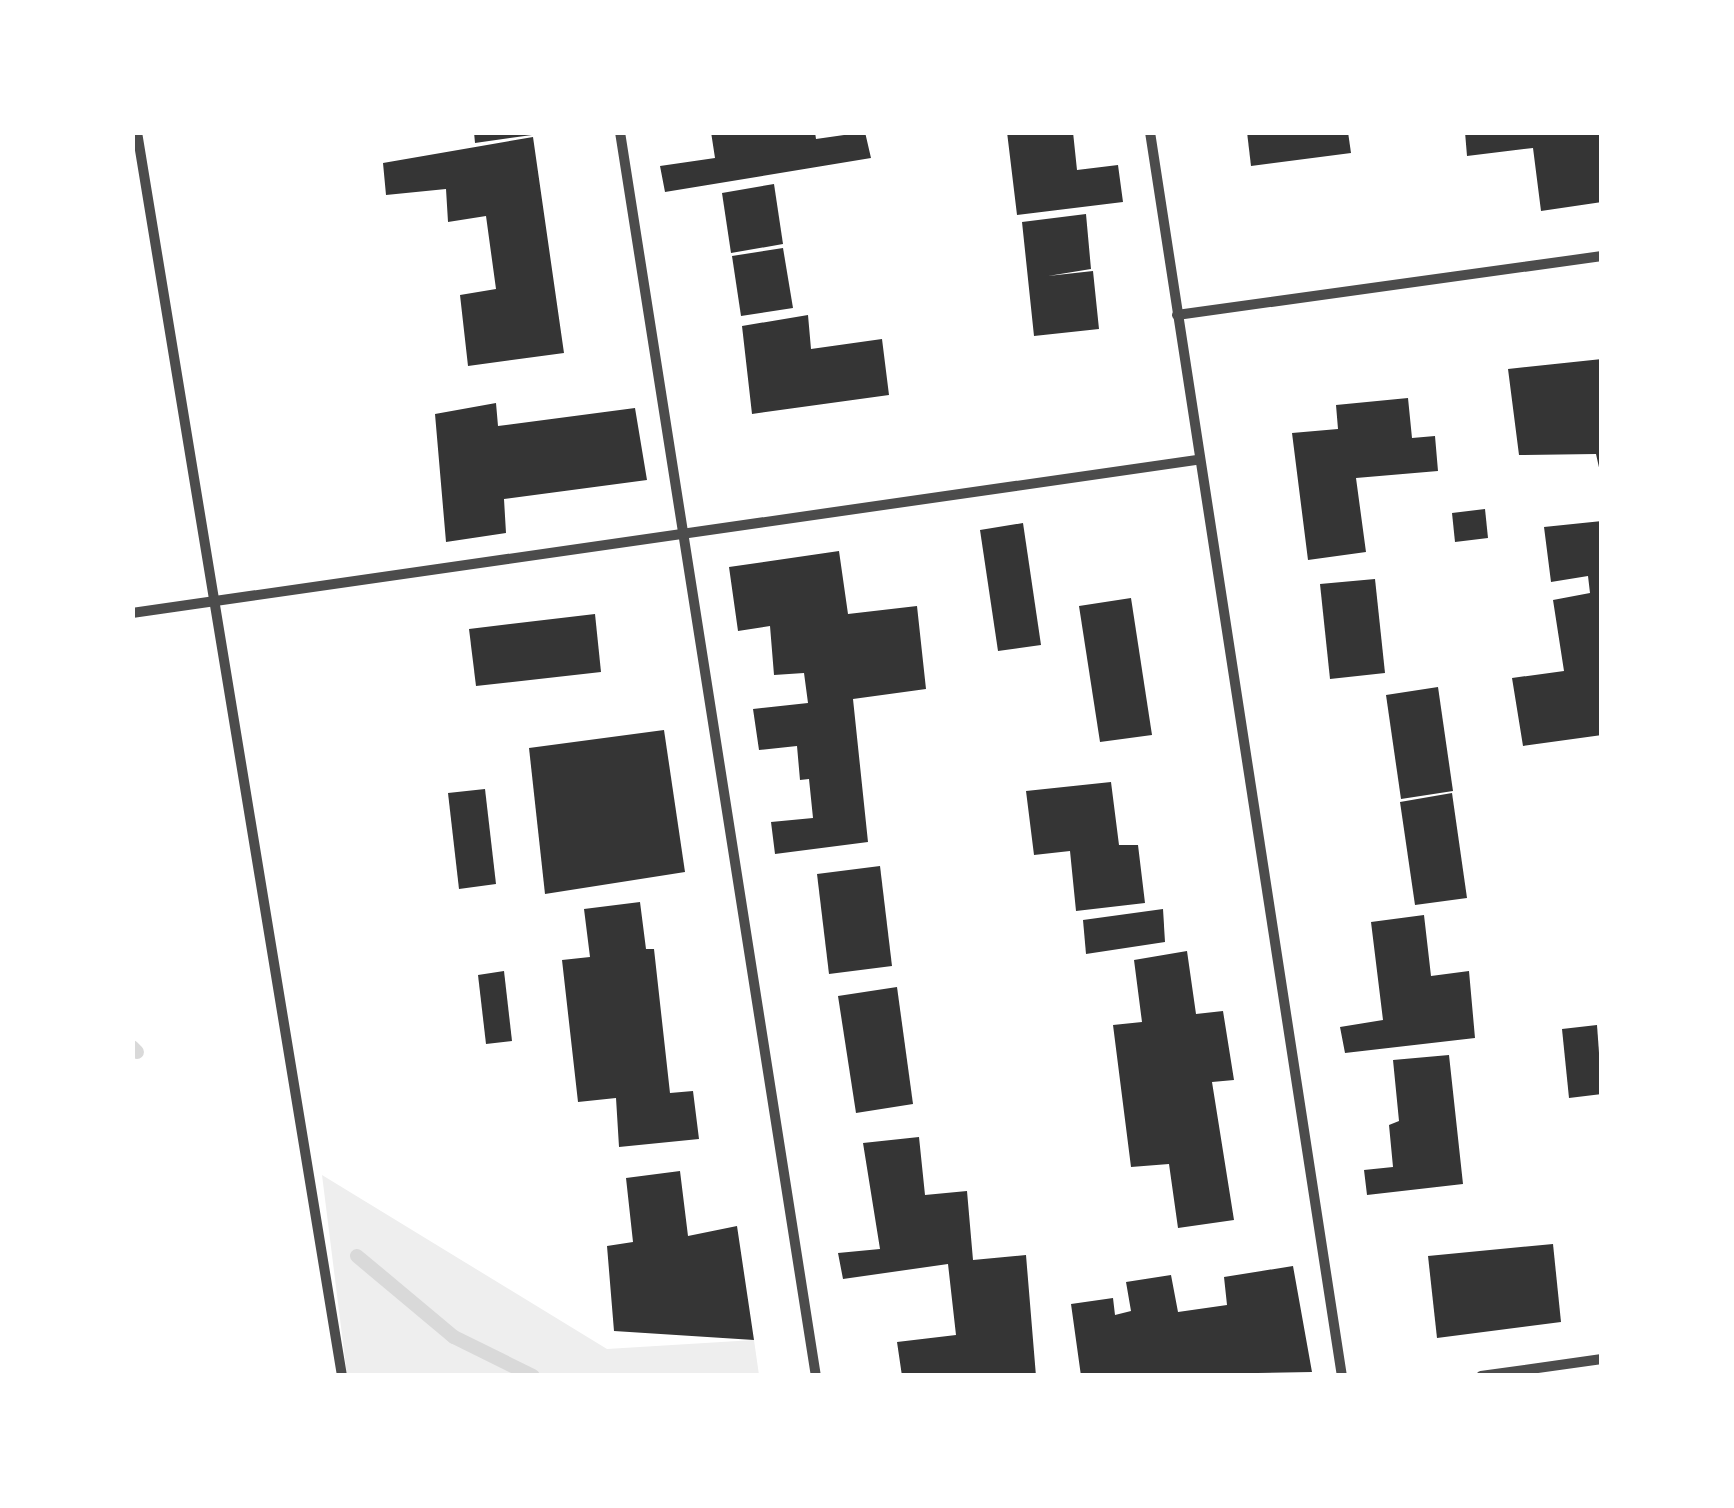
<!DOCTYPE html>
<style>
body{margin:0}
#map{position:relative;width:1734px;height:1508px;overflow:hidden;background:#fff;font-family:Helvetica,sans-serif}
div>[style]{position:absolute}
.green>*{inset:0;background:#eee}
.stream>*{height:14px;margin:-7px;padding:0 7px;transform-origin:7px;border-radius:7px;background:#d9d9d9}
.building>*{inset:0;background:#353535}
.minor>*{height:10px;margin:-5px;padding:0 5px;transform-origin:5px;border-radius:5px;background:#4c4c4c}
span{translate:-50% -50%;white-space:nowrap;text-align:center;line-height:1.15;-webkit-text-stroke:8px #fff;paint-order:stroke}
.frame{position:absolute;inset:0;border:135px solid #fff;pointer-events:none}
</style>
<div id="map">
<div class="green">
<i style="clip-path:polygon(322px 1175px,607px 1349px,754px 1340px,759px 1375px,347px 1375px)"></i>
</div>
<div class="stream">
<i style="left:132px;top:1047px;width:7px;rotate:45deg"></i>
<i style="left:357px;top:1256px;width:126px;rotate:39.9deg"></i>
<i style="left:454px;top:1337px;width:88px;rotate:26.3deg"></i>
</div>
<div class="building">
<i style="clip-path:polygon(474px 132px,532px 132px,532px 135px,475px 143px)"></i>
<i style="clip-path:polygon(711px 132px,815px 132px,816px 139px,865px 132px,871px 158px,665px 192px,660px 166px,715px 158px)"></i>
<i style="clip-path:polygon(1007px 132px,1073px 132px,1077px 170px,1118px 165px,1123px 202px,1017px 215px)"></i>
<i style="clip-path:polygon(1247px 132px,1348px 132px,1351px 153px,1251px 166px)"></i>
<i style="clip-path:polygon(1465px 132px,1600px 132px,1602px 202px,1541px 211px,1533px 148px,1467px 156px)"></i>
<i style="clip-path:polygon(533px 137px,564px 353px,468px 366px,460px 295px,496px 289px,486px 216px,448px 222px,446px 189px,386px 195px,383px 163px)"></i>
<i style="clip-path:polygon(774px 184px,783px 244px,731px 253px,722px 193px)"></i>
<i style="clip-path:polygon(1086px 214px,1091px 269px,1048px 276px,1093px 271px,1099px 329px,1034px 336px,1022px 222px)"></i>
<i style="clip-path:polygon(783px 248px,793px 308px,741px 316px,732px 256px)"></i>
<i style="clip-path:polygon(808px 315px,811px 349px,882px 339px,889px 395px,752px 414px,742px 326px)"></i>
<i style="clip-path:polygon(1602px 359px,1602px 481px,1596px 454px,1519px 455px,1508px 369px)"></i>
<i style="clip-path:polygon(1408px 398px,1412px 438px,1435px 436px,1438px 471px,1356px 478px,1366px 552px,1308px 560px,1292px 433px,1338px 429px,1336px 405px)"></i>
<i style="clip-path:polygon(496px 403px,498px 426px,635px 408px,647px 480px,504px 499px,506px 533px,446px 542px,435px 414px)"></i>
<i style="clip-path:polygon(1485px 509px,1488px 538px,1455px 542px,1452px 513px)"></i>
<i style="clip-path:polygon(1602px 521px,1602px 735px,1523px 746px,1512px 678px,1564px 671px,1553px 600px,1590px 593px,1588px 576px,1551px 582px,1544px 527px)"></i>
<i style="clip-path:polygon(1023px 523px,1041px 645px,998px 651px,980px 530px)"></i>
<i style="clip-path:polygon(839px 551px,848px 614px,917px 606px,926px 689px,853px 699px,868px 842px,775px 854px,771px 822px,813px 818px,809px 779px,800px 780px,797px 746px,759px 750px,753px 709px,808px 703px,804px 673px,774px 675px,770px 626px,738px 631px,729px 567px)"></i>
<i style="clip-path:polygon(1375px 579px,1385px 673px,1330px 679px,1320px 584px)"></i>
<i style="clip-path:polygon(1131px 598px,1152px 735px,1100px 742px,1079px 606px)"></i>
<i style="clip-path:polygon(595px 614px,601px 672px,476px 686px,469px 629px)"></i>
<i style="clip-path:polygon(1438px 687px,1453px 791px,1401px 799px,1386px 695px)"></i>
<i style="clip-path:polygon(664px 730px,685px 872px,545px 894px,529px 748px)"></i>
<i style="clip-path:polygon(1111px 782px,1119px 845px,1138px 845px,1145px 903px,1076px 911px,1070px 851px,1034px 855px,1026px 791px)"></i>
<i style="clip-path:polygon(485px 789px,496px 884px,459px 889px,448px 793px)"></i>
<i style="clip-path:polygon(1452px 793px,1467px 898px,1415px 905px,1400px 802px)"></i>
<i style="clip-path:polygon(880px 866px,892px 966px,829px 974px,817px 874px)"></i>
<i style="clip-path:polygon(640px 902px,646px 949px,654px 949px,670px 1093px,693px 1091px,699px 1139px,619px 1147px,616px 1098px,578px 1102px,562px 960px,590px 957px,584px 909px)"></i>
<i style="clip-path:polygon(1163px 909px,1165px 942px,1086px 954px,1083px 920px)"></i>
<i style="clip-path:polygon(1424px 915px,1431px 976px,1469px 971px,1475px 1038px,1345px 1053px,1340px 1027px,1383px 1020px,1371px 922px)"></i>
<i style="clip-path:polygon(1187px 951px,1196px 1014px,1223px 1011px,1234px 1080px,1212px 1082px,1234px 1220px,1178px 1228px,1169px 1164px,1131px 1167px,1113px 1025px,1142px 1022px,1134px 960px)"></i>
<i style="clip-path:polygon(504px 971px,512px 1041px,486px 1044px,478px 975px)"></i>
<i style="clip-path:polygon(897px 987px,913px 1104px,856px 1113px,838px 996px)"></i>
<i style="clip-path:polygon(1597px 1025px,1602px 1094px,1569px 1098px,1562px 1029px)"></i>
<i style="clip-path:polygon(1449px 1055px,1463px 1184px,1367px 1195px,1364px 1170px,1393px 1167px,1389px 1125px,1399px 1121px,1393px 1060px)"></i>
<i style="clip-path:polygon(919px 1137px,925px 1195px,967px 1191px,973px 1260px,1026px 1255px,1036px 1376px,902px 1376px,897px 1342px,956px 1335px,948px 1264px,843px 1279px,838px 1253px,880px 1249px,863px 1143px)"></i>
<i style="clip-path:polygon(680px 1171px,688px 1236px,737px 1226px,754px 1340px,614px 1331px,607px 1246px,633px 1242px,626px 1178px)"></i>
<i style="clip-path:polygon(1553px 1244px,1561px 1322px,1437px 1338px,1428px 1256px)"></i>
<i style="clip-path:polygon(1293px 1266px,1312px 1372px,1081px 1376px,1071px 1304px,1113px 1298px,1115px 1315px,1131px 1311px,1126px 1282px,1171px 1275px,1178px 1312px,1227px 1305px,1224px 1277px)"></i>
</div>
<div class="minor">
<i style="left:137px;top:132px;width:1261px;rotate:80.64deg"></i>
<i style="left:620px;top:132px;width:1259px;rotate:81.05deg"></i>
<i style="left:1150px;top:132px;width:1259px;rotate:81.23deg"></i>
<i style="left:1177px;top:315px;width:429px;rotate:-7.9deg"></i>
<i style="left:132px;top:613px;width:1076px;rotate:-8.18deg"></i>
<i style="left:1481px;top:1376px;width:122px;rotate:-8deg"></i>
</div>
<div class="frame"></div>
</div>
